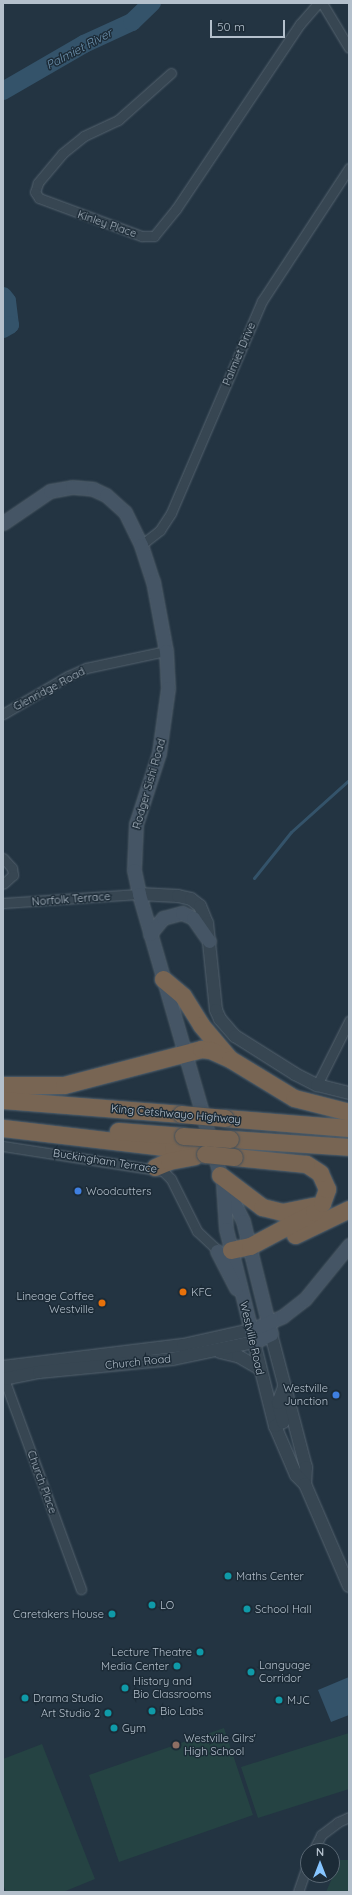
<!DOCTYPE html>
<style>
body{margin:0}
#map{position:relative;width:352px;height:1895px;overflow:hidden;background:#233442;font-family:Quicksand,sans-serif}
div>[style]{position:absolute}
.green>*{inset:0;background:#254343}
.water>*{inset:0;background:#34536a}
.stream>*{height:3px;margin:-1.5px;padding:0 1.5px;transform-origin:1.5px;border-radius:1.5px;background:#34536a}
.river>*{height:18px;margin:-9px;padding:0 9px;transform-origin:9px;border-radius:9px;background:#34536a}
.roads{filter:drop-shadow(0 0 1px #55636f) drop-shadow(0 0 1px #55636f)}
.minor>*{height:9px;margin:-4.5px;padding:0 4.5px;transform-origin:4.5px;border-radius:4.5px;background:#374652}
.tertiary>*{height:12px;margin:-6px;padding:0 6px;transform-origin:6px;border-radius:6px;background:#374652}
.secondary>*{height:13px;margin:-6.5px;padding:0 6.5px;transform-origin:6.5px;border-radius:6.5px;background:#455565}
.motorway>*{height:17px;margin:-8.5px;padding:0 8.5px;transform-origin:8.5px;border-radius:8.5px;background:#786553}
.bridges{filter:drop-shadow(0 0 1px #42505c) drop-shadow(0 0 1px #42505c)}
.motorway-bridge>*{height:17px;margin:-8.5px;padding:0 8.5px;transform-origin:8.5px;border-radius:8.5px;background:#786553}
.dots>*{width:11px;height:11px;translate:-50% -50%;box-sizing:border-box;border:2px solid #1c2b37;border-radius:50%}
span{translate:-50% -50%;white-space:nowrap;text-align:center;line-height:1.15;-webkit-text-stroke:3px #1c2b37;paint-order:stroke}
.street-label{font-size:11px;color:#b4c0cc}
.poi-label{font-size:11px;color:#b4c0cc}
.left{translate:0 -50%;text-align:left}
.right{translate:-100% -50%;text-align:right}
.water-label{font-size:12px;color:#7096b2;font-style:italic}
.frame{position:absolute;inset:0;border:4px solid #b4c0cc;pointer-events:none}
.north{position:absolute;left:300px;top:1843px;width:40px;height:40px;box-sizing:border-box;background:#1c2b37;border:1px solid #596773;border-radius:50%;rotate:0deg;font-size:11px;font-weight:700;line-height:16px;text-align:center;color:#b4c0cc}
.north::after{content:'';display:block;margin:auto;width:14px;height:18px;background:#86c5ff;clip-path:polygon(50% 0,100% 100%,50% 72%,0 100%)}
.scale{position:absolute;left:210px;top:20px;width:75px;height:18px;box-sizing:border-box;border:2px solid #b4c0cc;border-top:0;padding-left:5px;font-size:12px;line-height:14px;white-space:nowrap;color:#b4c0cc;-webkit-text-stroke:3px #1c2b37;paint-order:stroke}
</style>
<div id="map">
<div class="green">
<i style="clip-path:polygon(224px 1728px,253px 1815px,119px 1862px,89px 1775px)"></i>
<i style="clip-path:polygon(349px 1733px,349px 1789px,258px 1818px,241px 1767px)"></i>
<i style="clip-path:polygon(42px 1744px,95px 1879px,63px 1892px,6px 1892px,3px 1884px,3px 1759px)"></i>
<i style="clip-path:polygon(340px 1860px,349px 1860px,349px 1892px,326px 1892px)"></i>
</div>
<div class="water">
<i style="clip-path:polygon(349px 1677px,349px 1715px,331px 1722px,318px 1690px)"></i>
</div>
<div class="stream">
<i style="left:254px;top:878px;width:59px;rotate:-51.2deg"></i>
<i style="left:291px;top:832px;width:78px;rotate:-41.9deg"></i>
</div>
<div class="river">
<i style="left:3px;top:91px;width:94px;rotate:-30.1deg"></i>
<i style="left:84px;top:44px;width:53px;rotate:-24.6deg"></i>
<i style="left:132px;top:22px;width:28px;rotate:-44deg"></i>
<i style="left:3px;top:296px;width:6px;rotate:51deg"></i>
<i style="left:7px;top:301px;width:24px;rotate:83deg"></i>
<i style="left:10px;top:325px;width:8px;rotate:150deg"></i>
</div>
<div class="roads">
<div class="minor">
<i style="left:322px;top:3px;width:52px;rotate:59deg"></i>
<i style="left:171px;top:73px;width:71px;rotate:138.4deg"></i>
<i style="left:118px;top:120px;width:38px;rotate:155deg"></i>
<i style="left:84px;top:136px;width:28px;rotate:141deg"></i>
<i style="left:62px;top:154px;width:38px;rotate:130deg"></i>
<i style="left:38px;top:183px;width:9px;rotate:108deg"></i>
<i style="left:35px;top:192px;width:7px;rotate:56deg"></i>
<i style="left:39px;top:198px;width:110px;rotate:20.3deg"></i>
<i style="left:142px;top:236px;width:12px"></i>
<i style="left:154px;top:236px;width:35px;rotate:-51deg"></i>
<i style="left:176px;top:209px;width:223px;rotate:-56.2deg"></i>
<i style="left:300px;top:24px;width:28px;rotate:-49deg"></i>
<i style="left:141px;top:545px;width:24px;rotate:-38deg"></i>
<i style="left:160px;top:530px;width:20px;rotate:-57deg"></i>
<i style="left:171px;top:513px;width:231px;rotate:-66.8deg"></i>
<i style="left:262px;top:301px;width:159px;rotate:-56.8deg"></i>
<i style="left:3px;top:714px;width:75px;rotate:-30.3deg"></i>
<i style="left:68px;top:676px;width:20px;rotate:-24deg"></i>
<i style="left:86px;top:668px;width:82px;rotate:-12deg"></i>
<i style="left:3px;top:858px;width:13px;rotate:48deg"></i>
<i style="left:12px;top:868px;width:7px;rotate:82deg"></i>
<i style="left:13px;top:875px;width:13px;rotate:138deg"></i>
<i style="left:3px;top:903px;width:136px;rotate:-3.8deg"></i>
<i style="left:317px;top:1085px;width:72px;rotate:-63.4deg"></i>
<i style="left:3px;top:1146px;width:162px;rotate:8.9deg"></i>
<i style="left:163px;top:1171px;width:11px;rotate:45deg"></i>
<i style="left:171px;top:1179px;width:58px;rotate:63.4deg"></i>
<i style="left:197px;top:1231px;width:34px;rotate:43deg"></i>
<i style="left:3px;top:1376px;width:227px;rotate:69.9deg"></i>
<i style="left:313px;top:1851px;width:18px;rotate:-63deg"></i>
<i style="left:321px;top:1835px;width:21px;rotate:-37deg"></i>
<i style="left:338px;top:1822px;width:12px;rotate:-24deg"></i>
<i style="left:298px;top:1892px;width:31px;rotate:-71deg"></i>
</div>
<div class="tertiary">
<i style="left:139px;top:894px;width:39px;rotate:3deg"></i>
<i style="left:178px;top:896px;width:13px;rotate:13deg"></i>
<i style="left:191px;top:899px;width:11px;rotate:38deg"></i>
<i style="left:200px;top:906px;width:18px;rotate:68deg"></i>
<i style="left:207px;top:923px;width:87px;rotate:84.1deg"></i>
<i style="left:216px;top:1010px;width:10px;rotate:66deg"></i>
<i style="left:220px;top:1019px;width:23px;rotate:49deg"></i>
<i style="left:235px;top:1036px;width:71px;rotate:32.3deg"></i>
<i style="left:295px;top:1074px;width:25px;rotate:27deg"></i>
<i style="left:317px;top:1085px;width:33px;rotate:14deg"></i>
<i style="left:271px;top:1334px;width:138px;rotate:75.3deg"></i>
<i style="left:306px;top:1467px;width:17px;rotate:93deg"></i>
<i style="left:220px;top:1352px;width:18px;rotate:13deg"></i>
<i style="left:238px;top:1356px;width:24px;rotate:30deg"></i>
<i style="left:3px;top:1367px;width:181px;rotate:-7deg"></i>
<i style="left:183px;top:1345px;width:70px;rotate:-12.4deg"></i>
<i style="left:3px;top:1379px;width:37px;rotate:-11deg"></i>
<i style="left:39px;top:1372px;width:134px;rotate:-5.6deg"></i>
<i style="left:172px;top:1359px;width:84px;rotate:-11.7deg"></i>
<i style="left:254px;top:1342px;width:87px;rotate:76deg"></i>
<i style="left:275px;top:1426px;width:53px;rotate:66.8deg"></i>
<i style="left:296px;top:1475px;width:13px;rotate:45deg"></i>
<i style="left:305px;top:1484px;width:111px;rotate:66.7deg"></i>
<i style="left:275px;top:1426px;width:9px;rotate:-27deg"></i>
<i style="left:283px;top:1422px;width:20px;rotate:-105deg"></i>
<i style="left:278px;top:1403px;width:17px;rotate:-69deg"></i>
</div>
<div class="secondary">
<i style="left:3px;top:523px;width:57px;rotate:-34.2deg"></i>
<i style="left:50px;top:491px;width:22px;rotate:-10deg"></i>
<i style="left:72px;top:487px;width:21px;rotate:5deg"></i>
<i style="left:93px;top:489px;width:14px;rotate:25deg"></i>
<i style="left:106px;top:495px;width:25px;rotate:42deg"></i>
<i style="left:125px;top:512px;width:37px;rotate:64deg"></i>
<i style="left:141px;top:545px;width:38px;rotate:72deg"></i>
<i style="left:153px;top:581px;width:71px;rotate:79.5deg"></i>
<i style="left:166px;top:651px;width:37px;rotate:87deg"></i>
<i style="left:168px;top:688px;width:66px;rotate:97.9deg"></i>
<i style="left:159px;top:753px;width:75px;rotate:107.9deg"></i>
<i style="left:136px;top:824px;width:46px;rotate:92.5deg"></i>
<i style="left:134px;top:870px;width:25px;rotate:78deg"></i>
<i style="left:139px;top:894px;width:292px;rotate:73.9deg"></i>
<i style="left:220px;top:1175px;width:51px;rotate:63.4deg"></i>
<i style="left:243px;top:1221px;width:116px;rotate:76.1deg"></i>
<i style="left:150px;top:934px;width:21px;rotate:-51deg"></i>
<i style="left:163px;top:918px;width:20px;rotate:-15deg"></i>
<i style="left:182px;top:913px;width:12px;rotate:24deg"></i>
<i style="left:193px;top:918px;width:28px;rotate:55deg"></i>
<i style="left:223px;top:1184px;width:45px;rotate:86.2deg"></i>
<i style="left:226px;top:1229px;width:116px;rotate:76.1deg"></i>
<i style="left:254px;top:1342px;width:19px;rotate:-25deg"></i>
<i style="left:217px;top:1251px;width:42px;rotate:62.8deg"></i>
<i style="left:260px;top:1326px;width:25px;rotate:-23deg"></i>
<i style="left:283px;top:1316px;width:28px;rotate:-38deg"></i>
<i style="left:305px;top:1299px;width:70px;rotate:-50.8deg"></i>
</div>
<div class="motorway">
<i style="left:163px;top:979px;width:26px;rotate:40deg"></i>
<i style="left:183px;top:996px;width:34px;rotate:58deg"></i>
<i style="left:201px;top:1025px;width:42px;rotate:49.8deg"></i>
<i style="left:3px;top:1085px;width:61px"></i>
<i style="left:64px;top:1085px;width:142px;rotate:-14.7deg"></i>
<i style="left:201px;top:1049px;width:9px;rotate:6deg"></i>
<i style="left:210px;top:1050px;width:22px;rotate:24deg"></i>
<i style="left:230px;top:1059px;width:75px;rotate:31.4deg"></i>
<i style="left:294px;top:1098px;width:57px;rotate:14.3deg"></i>
<i style="left:3px;top:1100px;width:179px;rotate:4.5deg"></i>
<i style="left:225px;top:1118px;width:124px;rotate:4.6deg"></i>
<i style="left:3px;top:1128px;width:171px;rotate:6.7deg"></i>
<i style="left:173px;top:1148px;width:33px;rotate:11deg"></i>
<i style="left:118px;top:1131px;width:65px;rotate:4.4deg"></i>
<i style="left:230px;top:1139px;width:119px;rotate:3.8deg"></i>
<i style="left:155px;top:1167px;width:15px;rotate:-23deg"></i>
<i style="left:169px;top:1161px;width:26px;rotate:-11deg"></i>
<i style="left:220px;top:1175px;width:53px;rotate:37.3deg"></i>
<i style="left:262px;top:1207px;width:21px;rotate:14deg"></i>
<i style="left:282px;top:1212px;width:33px;rotate:-11deg"></i>
<i style="left:295px;top:1235px;width:60px;rotate:-25.7deg"></i>
<i style="left:231px;top:1250px;width:19px;rotate:-12deg"></i>
<i style="left:250px;top:1246px;width:72px;rotate:-28deg"></i>
<i style="left:314px;top:1212px;width:12px;rotate:-48deg"></i>
<i style="left:322px;top:1203px;width:15px;rotate:-70deg"></i>
<i style="left:327px;top:1189px;width:17px;rotate:-114deg"></i>
<i style="left:320px;top:1173px;width:17px;rotate:-147deg"></i>
<i style="left:306px;top:1164px;width:72px;rotate:-174.4deg"></i>
</div>
</div>
<div class="bridges">
<div class="motorway-bridge">
<i style="left:181px;top:1114px;width:44px;rotate:5.2deg"></i>
<i style="left:183px;top:1136px;width:47px;rotate:3.7deg"></i>
<i style="left:205px;top:1154px;width:29px;rotate:6deg"></i>
</div>
</div>
<div class="dots">
<i style="left:78px;top:1191px;background:#3f7fe0"></i>
<i style="left:183px;top:1292px;background:#e8710a"></i>
<i style="left:102px;top:1303px;background:#e8710a"></i>
<i style="left:336px;top:1395px;background:#3f7fe0"></i>
<i style="left:228px;top:1576px;background:#0f9aa8"></i>
<i style="left:152px;top:1605px;background:#0f9aa8"></i>
<i style="left:247px;top:1609px;background:#0f9aa8"></i>
<i style="left:112px;top:1614px;background:#0f9aa8"></i>
<i style="left:200px;top:1652px;background:#0f9aa8"></i>
<i style="left:177px;top:1666px;background:#0f9aa8"></i>
<i style="left:251px;top:1672px;background:#0f9aa8"></i>
<i style="left:125px;top:1688px;background:#0f9aa8"></i>
<i style="left:25px;top:1698px;background:#0f9aa8"></i>
<i style="left:279px;top:1700px;background:#0f9aa8"></i>
<i style="left:152px;top:1711px;background:#0f9aa8"></i>
<i style="left:108px;top:1713px;background:#0f9aa8"></i>
<i style="left:114px;top:1728px;background:#0f9aa8"></i>
<i style="left:176px;top:1745px;background:#8d6e63"></i>
</div>
<div class="street-label">
<span style="left:107px;top:224px;rotate:19deg">Kinley Place</span>
<span style="left:239px;top:354px;rotate:-67deg">Palmiet Drive</span>
<span style="left:49px;top:689px;rotate:-28deg">Glenridge Road</span>
<span style="left:149px;top:784px;rotate:-74deg">Rodger Sishi Road</span>
<span style="left:71px;top:899px;rotate:-4deg">Norfolk Terrace</span>
<span style="left:176px;top:1114px;rotate:5deg">King Cetshwayo Highway</span>
<span style="left:105px;top:1161px;rotate:9deg">Buckingham Terrace</span>
<span style="left:252px;top:1338px;rotate:77deg">Westville Road</span>
<span style="left:138px;top:1362px;rotate:-6deg">Church Road</span>
<span style="left:42px;top:1482px;rotate:70deg">Church Place</span>
</div>
<div class="poi-label">
<span class="left" style="left:86px;top:1191px">Woodcutters</span>
<span class="left" style="left:191px;top:1292px">KFC</span>
<span class="right" style="left:94px;top:1303px">Lineage Coffee<br>Westville</span>
<span class="right" style="left:328px;top:1395px">Westville<br>Junction</span>
<span class="left" style="left:236px;top:1576px">Maths Center</span>
<span class="left" style="left:160px;top:1605px">LO</span>
<span class="left" style="left:255px;top:1609px">School Hall</span>
<span class="right" style="left:104px;top:1614px">Caretakers House</span>
<span class="right" style="left:192px;top:1652px">Lecture Theatre</span>
<span class="right" style="left:169px;top:1666px">Media Center</span>
<span class="left" style="left:259px;top:1672px">Language<br>Corridor</span>
<span class="left" style="left:133px;top:1688px">History and<br>Bio Classrooms</span>
<span class="left" style="left:33px;top:1698px">Drama Studio</span>
<span class="left" style="left:287px;top:1700px">MJC</span>
<span class="left" style="left:160px;top:1711px">Bio Labs</span>
<span class="right" style="left:100px;top:1713px">Art Studio 2</span>
<span class="left" style="left:122px;top:1728px">Gym</span>
<span class="left" style="left:184px;top:1745px">Westville Gilrs'<br>High School</span>
</div>
<div class="water-label">
<span style="left:79px;top:49px;rotate:-28deg">Palmiet River</span>
</div>
<div class="frame"></div>
<div class="north">N</div>
<div class="scale">50 m</div>
</div>
